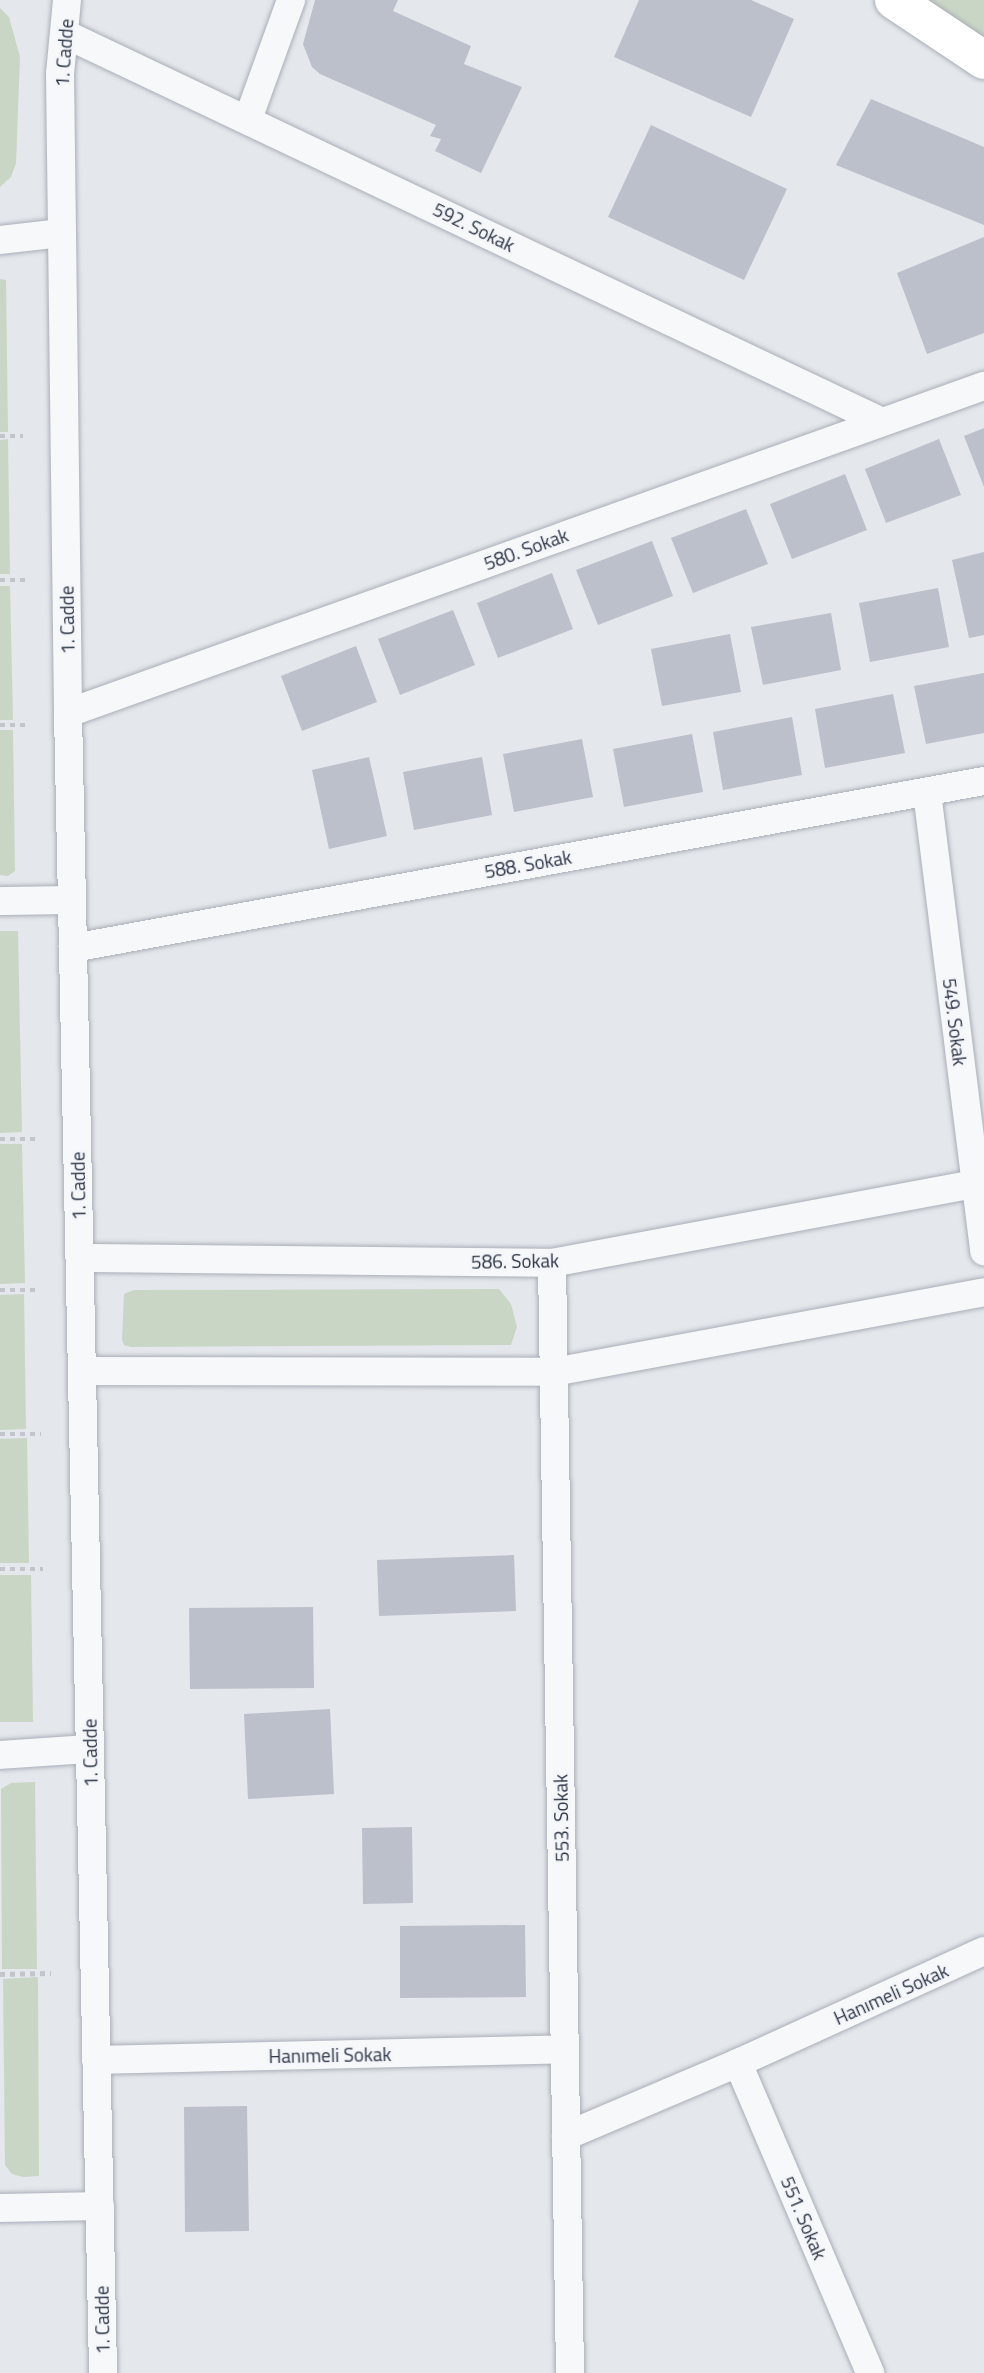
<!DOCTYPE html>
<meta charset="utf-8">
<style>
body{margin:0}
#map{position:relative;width:984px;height:2373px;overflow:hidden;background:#e4e7ec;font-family:"Titillium Web",sans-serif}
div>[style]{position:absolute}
.green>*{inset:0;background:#c9d6c5}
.building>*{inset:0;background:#bbc0ca}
.path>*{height:4.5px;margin-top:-2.25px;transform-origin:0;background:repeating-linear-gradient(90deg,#c2c5cb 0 5px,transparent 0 10px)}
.roads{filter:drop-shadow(0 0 2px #a9aeb7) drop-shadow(0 0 2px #a9aeb7)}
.street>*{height:28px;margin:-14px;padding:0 14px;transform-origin:14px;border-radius:14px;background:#f7f8fa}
.primary>*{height:38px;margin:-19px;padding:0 19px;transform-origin:19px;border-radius:19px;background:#fff}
span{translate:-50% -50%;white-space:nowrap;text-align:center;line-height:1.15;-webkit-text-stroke:5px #f4f6f9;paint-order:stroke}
.street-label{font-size:19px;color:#2b3445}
</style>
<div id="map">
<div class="green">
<i style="clip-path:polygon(914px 0,984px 0,984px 45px)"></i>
<i style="clip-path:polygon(0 8px,9px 17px,20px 57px,16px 163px,11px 177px,0 187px)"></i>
<i style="clip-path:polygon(0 279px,6px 280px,8px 432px,0 432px)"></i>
<i style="clip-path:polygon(8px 439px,10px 574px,0 574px,0 440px)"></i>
<i style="clip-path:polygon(0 586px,10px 586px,13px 720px,0 720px)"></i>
<i style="clip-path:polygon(0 730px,13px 730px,15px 871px,8px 876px,0 875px)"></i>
<i style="clip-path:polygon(18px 931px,22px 1132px,0 1133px,0 931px)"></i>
<i style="clip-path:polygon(0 1144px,22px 1144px,25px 1283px,0 1284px)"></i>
<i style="clip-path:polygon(499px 1289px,511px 1304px,517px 1327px,511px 1345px,131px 1347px,124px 1345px,122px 1340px,124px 1294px,134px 1290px)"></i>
<i style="clip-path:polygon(24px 1294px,26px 1429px,0 1430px,0 1295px)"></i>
<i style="clip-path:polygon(27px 1438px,29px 1563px,0 1563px,0 1439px)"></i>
<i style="clip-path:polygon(0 1575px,31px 1575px,33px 1722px,0 1722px)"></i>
<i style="clip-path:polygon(35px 1782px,37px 1969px,2px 1969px,1px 1789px,11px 1783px)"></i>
<i style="clip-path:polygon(38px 1977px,39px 2176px,23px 2177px,12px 2174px,5px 2165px,3px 1979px)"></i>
</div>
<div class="building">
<i style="clip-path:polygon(315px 0,398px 0,393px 11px,471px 46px,464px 64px,522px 87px,481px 173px,435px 151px,441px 139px,430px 136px,436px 125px,320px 74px,312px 67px,303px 44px)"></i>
<i style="clip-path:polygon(639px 0,751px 0,794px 19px,751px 117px,614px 57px)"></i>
<i style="clip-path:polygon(871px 99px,984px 147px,984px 225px,836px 165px)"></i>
<i style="clip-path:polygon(651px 125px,787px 189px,744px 280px,608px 217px)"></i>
<i style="clip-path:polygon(984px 237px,984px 333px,927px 354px,897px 273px)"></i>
<i style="clip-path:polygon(984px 428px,984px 487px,964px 436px)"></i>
<i style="clip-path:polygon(939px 439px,961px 495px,886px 523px,865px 469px)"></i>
<i style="clip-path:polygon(845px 474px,867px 530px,792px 559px,770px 504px)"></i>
<i style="clip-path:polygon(746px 509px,768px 564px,693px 593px,671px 538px)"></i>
<i style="clip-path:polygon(652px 541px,673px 596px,598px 625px,576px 570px)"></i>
<i style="clip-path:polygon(984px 552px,984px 635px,969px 638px,952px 560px)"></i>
<i style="clip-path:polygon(552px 573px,573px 629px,498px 658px,477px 603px)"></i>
<i style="clip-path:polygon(938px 588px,949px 647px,870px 662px,859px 603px)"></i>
<i style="clip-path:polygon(453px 610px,475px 665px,400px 695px,378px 639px)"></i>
<i style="clip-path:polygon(831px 613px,841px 670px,763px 685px,751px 627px)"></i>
<i style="clip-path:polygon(730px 634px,741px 692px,662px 706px,651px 649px)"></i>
<i style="clip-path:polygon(356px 646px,377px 702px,302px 731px,281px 676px)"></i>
<i style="clip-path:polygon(984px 673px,984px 733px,926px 744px,914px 686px)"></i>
<i style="clip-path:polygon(893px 694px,905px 753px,825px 768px,815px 709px)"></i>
<i style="clip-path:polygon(792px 717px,802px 775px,723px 790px,713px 732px)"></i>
<i style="clip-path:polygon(692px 734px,703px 792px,624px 807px,613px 749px)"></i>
<i style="clip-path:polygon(582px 739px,593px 797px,514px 812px,503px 754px)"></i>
<i style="clip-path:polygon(369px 757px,387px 836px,329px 849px,312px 770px)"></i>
<i style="clip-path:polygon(482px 757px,492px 815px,414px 830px,403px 772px)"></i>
<i style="clip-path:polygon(514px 1555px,516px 1611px,379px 1616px,377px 1560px)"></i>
<i style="clip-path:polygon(313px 1607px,314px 1688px,190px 1689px,189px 1608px)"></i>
<i style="clip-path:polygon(330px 1709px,334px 1794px,248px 1799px,244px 1714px)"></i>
<i style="clip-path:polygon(412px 1827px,413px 1903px,363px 1904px,362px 1828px)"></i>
<i style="clip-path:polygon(525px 1925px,526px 1997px,400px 1998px,400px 1926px)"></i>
<i style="clip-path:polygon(247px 2106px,249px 2231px,185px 2232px,184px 2107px)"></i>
</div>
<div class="path">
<i style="left:0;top:436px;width:23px"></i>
<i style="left:0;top:580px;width:25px"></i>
<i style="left:0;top:725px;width:28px"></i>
<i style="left:0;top:1139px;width:35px"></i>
<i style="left:0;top:1290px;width:38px"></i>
<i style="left:0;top:1434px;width:41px"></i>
<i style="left:0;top:1569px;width:43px"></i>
<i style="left:0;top:1974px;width:51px;rotate:-1.1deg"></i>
</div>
<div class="roads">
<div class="street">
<i style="left:67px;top:0;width:74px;rotate:95.4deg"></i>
<i style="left:60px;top:74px;width:639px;rotate:89.28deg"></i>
<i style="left:68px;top:713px;width:1660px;rotate:88.79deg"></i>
<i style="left:65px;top:34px;width:904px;rotate:25.4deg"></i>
<i style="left:248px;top:119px;width:127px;rotate:-70.1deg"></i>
<i style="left:0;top:240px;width:61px;rotate:-6.5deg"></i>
<i style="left:68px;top:713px;width:973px;rotate:-19.65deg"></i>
<i style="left:927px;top:792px;width:463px;rotate:82.9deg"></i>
<i style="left:0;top:901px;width:72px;rotate:-0.8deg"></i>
<i style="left:73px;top:948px;width:926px;rotate:-10.39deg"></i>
<i style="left:80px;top:1258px;width:472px;rotate:0.6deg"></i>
<i style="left:552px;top:1263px;width:440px;rotate:-10.6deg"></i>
<i style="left:552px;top:1263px;width:1110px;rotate:89.07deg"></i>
<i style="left:82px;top:1371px;width:472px;rotate:0.1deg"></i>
<i style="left:554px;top:1372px;width:437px;rotate:-10.5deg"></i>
<i style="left:0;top:1755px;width:89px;rotate:-3.9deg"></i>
<i style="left:96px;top:2060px;width:469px;rotate:-1.3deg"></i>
<i style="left:738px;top:2063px;width:337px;rotate:66.9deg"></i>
<i style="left:566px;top:2136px;width:187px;rotate:-23deg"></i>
<i style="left:738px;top:2063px;width:270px;rotate:-24.5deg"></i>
<i style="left:0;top:2208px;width:100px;rotate:-1.1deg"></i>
</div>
<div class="primary">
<i style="left:894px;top:0;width:108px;rotate:33.7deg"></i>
</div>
</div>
<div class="street-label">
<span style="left:64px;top:53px;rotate:-86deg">1. Cadde</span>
<span style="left:474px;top:227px;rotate:26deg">592. Sokak</span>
<span style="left:526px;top:549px;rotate:-20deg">580. Sokak</span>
<span style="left:67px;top:620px;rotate:-91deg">1. Cadde</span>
<span style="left:528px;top:864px;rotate:-10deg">588. Sokak</span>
<span style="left:955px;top:1022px;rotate:83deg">549. Sokak</span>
<span style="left:78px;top:1186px;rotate:-91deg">1. Cadde</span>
<span style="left:515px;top:1261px;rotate:-1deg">586. Sokak</span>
<span style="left:90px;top:1753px;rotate:-91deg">1. Cadde</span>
<span style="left:561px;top:1818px;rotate:-91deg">553. Sokak</span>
<span style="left:891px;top:1994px;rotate:-24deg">Hanımeli Sokak</span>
<span style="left:330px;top:2055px;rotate:-1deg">Hanımeli Sokak</span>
<span style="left:804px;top:2218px;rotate:67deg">551. Sokak</span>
<span style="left:102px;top:2320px;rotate:-91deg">1. Cadde</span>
</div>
</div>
